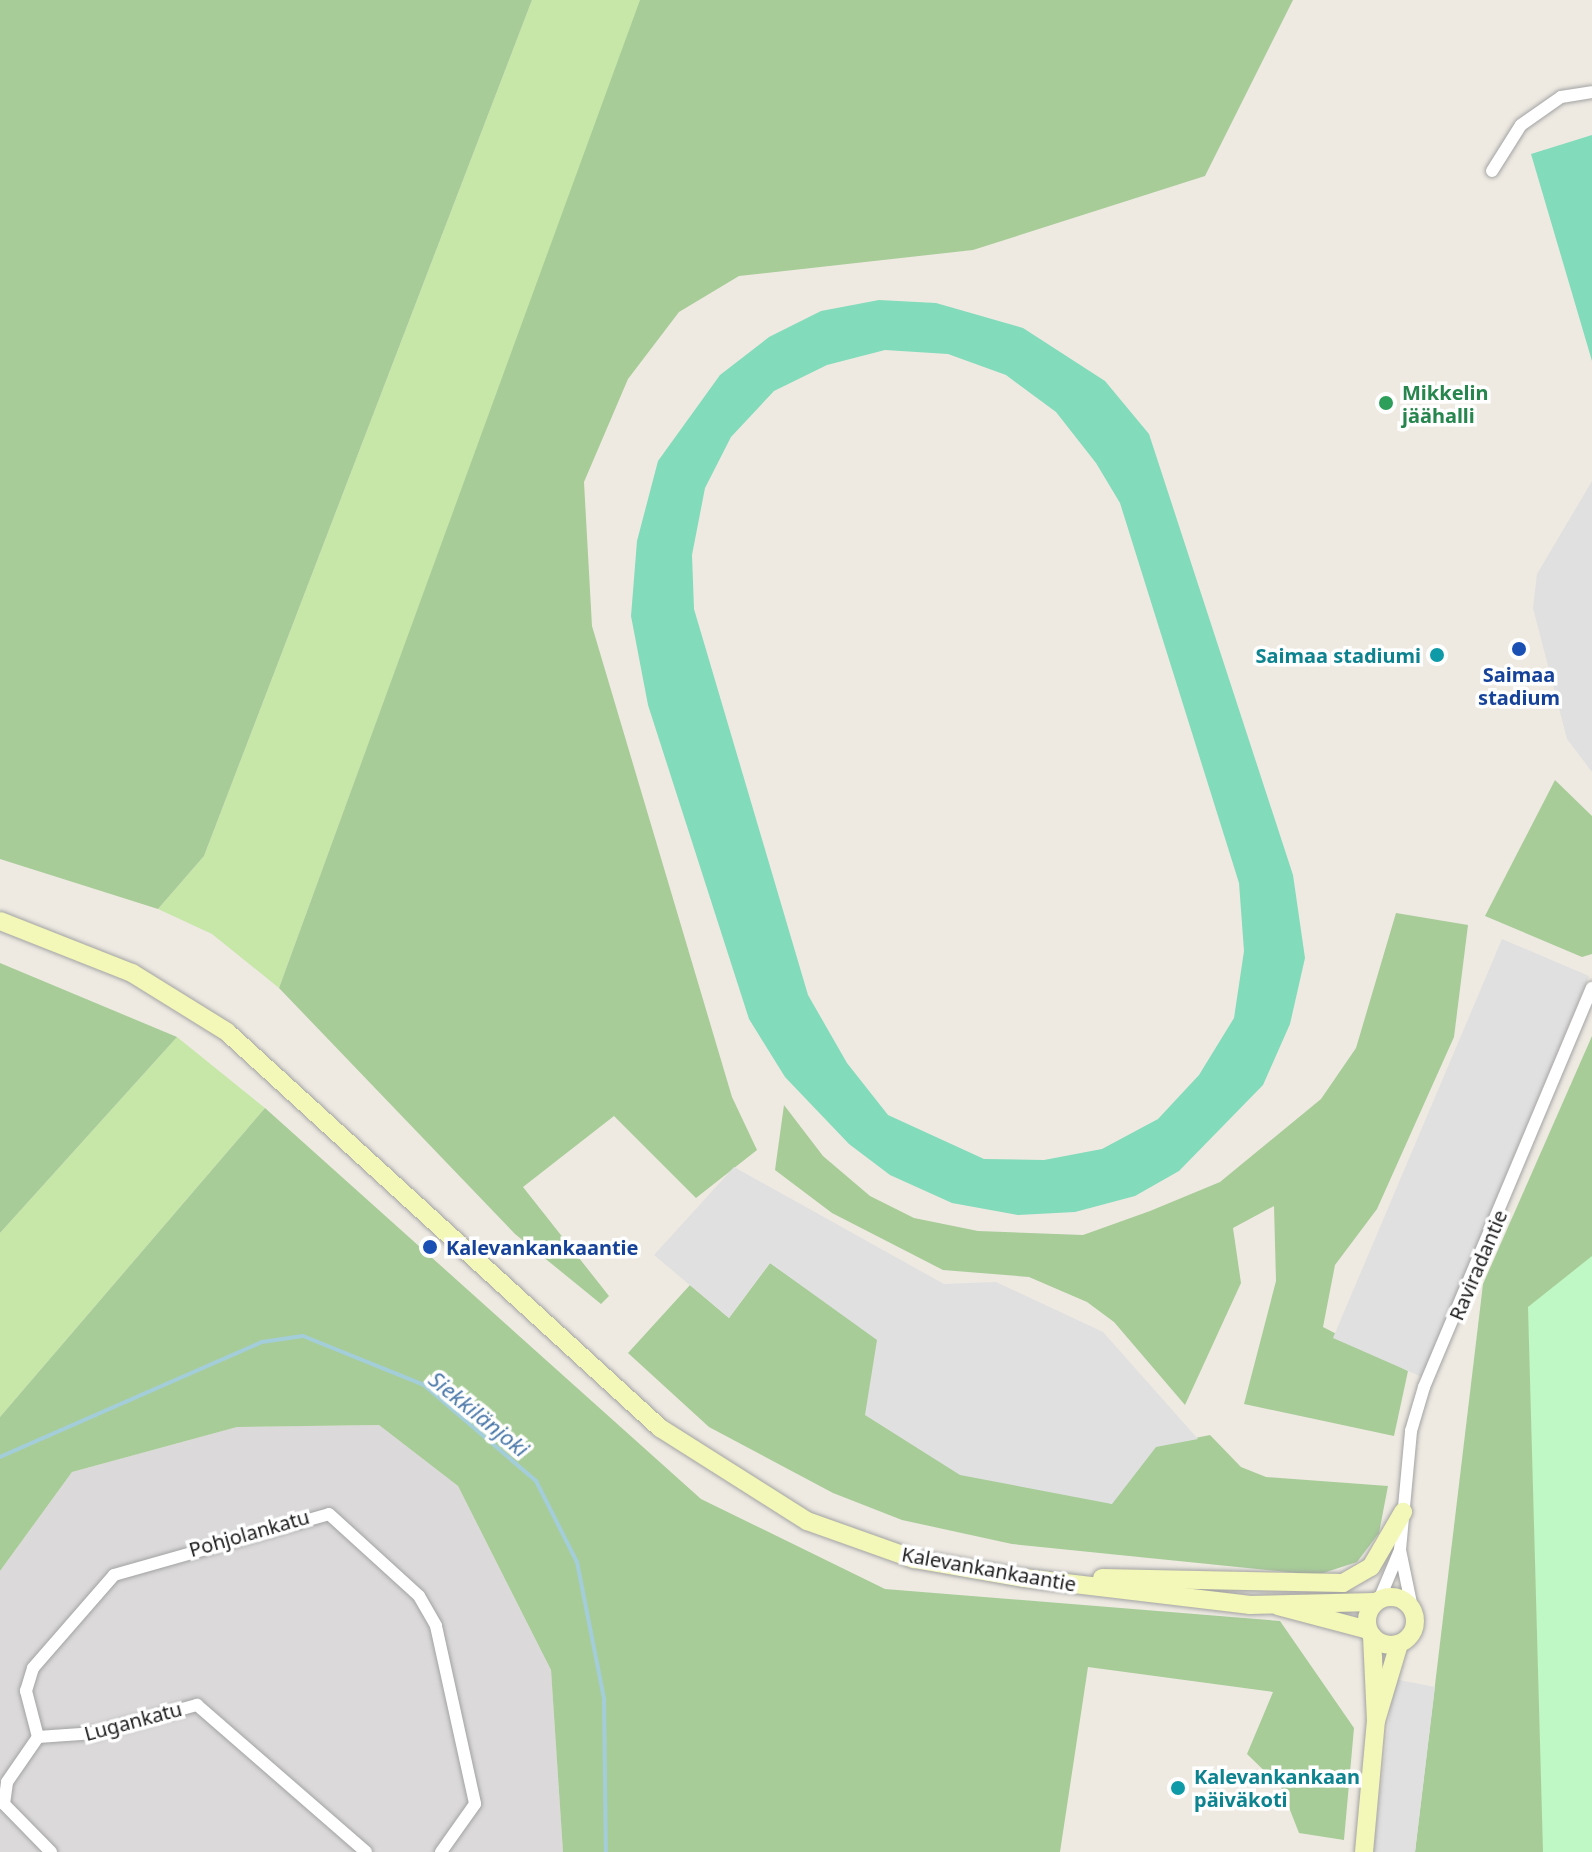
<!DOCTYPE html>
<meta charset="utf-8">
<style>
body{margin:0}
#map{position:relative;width:1592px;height:1852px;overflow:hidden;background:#eeeae2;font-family:"Noto Sans",sans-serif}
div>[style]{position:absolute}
.residential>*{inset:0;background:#dbd9d9}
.grass>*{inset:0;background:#c7e7a9}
.forest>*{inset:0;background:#a7cc98}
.park>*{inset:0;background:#bff7c5}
.pitch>*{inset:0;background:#82dbba}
.parking>*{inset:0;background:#e0e0e0}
.stream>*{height:4px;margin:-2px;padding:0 2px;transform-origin:2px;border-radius:2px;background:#a4cdda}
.roads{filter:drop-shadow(0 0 2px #a3a3a3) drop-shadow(0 0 2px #a3a3a3)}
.street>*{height:12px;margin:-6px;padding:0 6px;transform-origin:6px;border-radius:6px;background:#fff}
.secondary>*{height:18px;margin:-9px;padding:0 9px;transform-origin:9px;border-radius:9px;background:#f3f7b7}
.secondary>.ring{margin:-9px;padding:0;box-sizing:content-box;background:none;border:18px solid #f3f7b7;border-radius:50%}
.dots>*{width:22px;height:22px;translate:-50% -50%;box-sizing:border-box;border:4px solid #fff;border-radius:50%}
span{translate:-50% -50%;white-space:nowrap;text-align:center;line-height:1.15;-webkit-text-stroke:7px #fff;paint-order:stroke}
.leisure-label{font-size:20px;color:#27864d;font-weight:700}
.left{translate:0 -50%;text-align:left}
.culture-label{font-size:20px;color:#0d838f;font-weight:700}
.right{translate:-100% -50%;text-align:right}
.transit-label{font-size:20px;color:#164399;font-weight:700}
.street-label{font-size:20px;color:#1c1c1c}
.water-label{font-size:22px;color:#4c79a9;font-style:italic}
</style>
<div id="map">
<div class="residential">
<i style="clip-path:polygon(379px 1425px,458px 1486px,551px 1670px,563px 1852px,0 1852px,0 1571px,72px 1472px,237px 1427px)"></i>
</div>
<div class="grass">
<i style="clip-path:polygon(532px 0,641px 0,279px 988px,212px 934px,158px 909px,204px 856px)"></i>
<i style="clip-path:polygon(177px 1037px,265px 1108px,0 1417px,0 1233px)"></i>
</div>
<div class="forest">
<i style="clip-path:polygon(0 0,532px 0,204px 856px,158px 909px,0 859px)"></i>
<i style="clip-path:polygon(640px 0,1293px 0,1205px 176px,973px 250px,739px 276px,679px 312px,628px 379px,584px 482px,592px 626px,732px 1097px,757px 1150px,696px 1198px,614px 1116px,523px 1187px,609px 1296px,601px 1304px,515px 1234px,279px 988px)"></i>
<i style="clip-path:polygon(1555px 780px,1592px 816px,1592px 954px,1582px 957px,1485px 916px)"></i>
<i style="clip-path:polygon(1396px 913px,1468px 925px,1454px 1037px,1377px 1209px,1335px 1265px,1323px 1327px,1408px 1371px,1394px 1436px,1244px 1404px,1276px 1281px,1274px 1206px,1233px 1228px,1241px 1283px,1185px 1405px,1114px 1322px,1087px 1302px,1029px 1277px,943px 1270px,832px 1213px,775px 1170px,784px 1105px,823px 1156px,870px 1196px,914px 1218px,978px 1231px,1083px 1235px,1150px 1211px,1220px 1182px,1321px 1099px,1356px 1048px)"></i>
<i style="clip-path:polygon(0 963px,177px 1037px,0 1233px)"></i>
<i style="clip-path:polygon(1592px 1036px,1592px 1852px,1415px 1852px,1483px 1284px)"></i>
<i style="clip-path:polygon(265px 1108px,701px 1499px,885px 1589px,1280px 1621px,1354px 1728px,1344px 1840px,1299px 1833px,1281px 1787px,1247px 1754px,1273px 1692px,1088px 1667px,1060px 1852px,563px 1852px,551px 1670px,458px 1486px,379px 1425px,237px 1427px,72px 1472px,0 1571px,0 1417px)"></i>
<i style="clip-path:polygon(770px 1263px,1111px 1504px,1156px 1446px,1210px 1435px,1241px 1467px,1266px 1477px,1388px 1486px,1379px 1533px,1357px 1562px,1317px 1575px,1012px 1544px,902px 1520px,833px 1493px,709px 1427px,628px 1353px,690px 1285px,729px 1318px)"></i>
</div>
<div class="park">
<i style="clip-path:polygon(1592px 1256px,1592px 1852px,1543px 1852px,1528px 1307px)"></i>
</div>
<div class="pitch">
<i style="clip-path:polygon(1592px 135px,1592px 361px,1531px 154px)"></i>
<i style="clip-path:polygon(evenodd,879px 300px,936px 303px,1023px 328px,1105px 381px,1149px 434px,1293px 875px,1305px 958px,1290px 1024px,1263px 1085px,1179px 1171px,1135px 1196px,1075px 1212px,1018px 1215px,952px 1203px,890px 1175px,849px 1144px,785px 1077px,749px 1019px,648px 705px,631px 616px,637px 541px,658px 461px,720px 375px,769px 337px,821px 311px,879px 300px,885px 350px,948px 354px,1006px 375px,1056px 412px,1096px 463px,1120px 503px,1239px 883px,1244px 951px,1234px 1018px,1199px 1075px,1158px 1119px,1102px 1149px,1044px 1160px,984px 1159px,888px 1115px,847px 1063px,808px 995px,694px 609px,692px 555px,705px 488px,731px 437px,774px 391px,827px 365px,885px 350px)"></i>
</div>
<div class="parking">
<i style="clip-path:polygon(1592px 481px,1592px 772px,1567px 739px,1533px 608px,1537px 574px)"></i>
<i style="clip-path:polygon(1502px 939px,1589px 976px,1422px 1377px,1333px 1338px)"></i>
<i style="clip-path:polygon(734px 1167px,944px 1284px,996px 1282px,1103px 1332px,1198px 1439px,1156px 1447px,1112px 1504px,960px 1475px,865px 1415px,877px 1340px,770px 1263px,729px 1318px,654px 1255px)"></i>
<i style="clip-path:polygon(1394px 1679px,1435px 1687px,1415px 1852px,1373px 1852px)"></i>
</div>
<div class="stream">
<i style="left:0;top:1457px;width:286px;rotate:-23.7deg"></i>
<i style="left:262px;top:1342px;width:41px;rotate:-8.3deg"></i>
<i style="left:303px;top:1336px;width:131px;rotate:22deg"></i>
<i style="left:424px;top:1385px;width:148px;rotate:40.6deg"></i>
<i style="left:536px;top:1481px;width:91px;rotate:63.2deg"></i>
<i style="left:577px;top:1562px;width:139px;rotate:78.8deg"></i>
<i style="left:604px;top:1698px;width:154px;rotate:89.3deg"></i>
</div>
<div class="roads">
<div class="street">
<i style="left:1492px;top:171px;width:54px;rotate:-57.8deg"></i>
<i style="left:1521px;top:125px;width:49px;rotate:-35deg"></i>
<i style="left:1561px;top:97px;width:31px;rotate:-9deg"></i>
<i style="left:1400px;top:1550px;width:59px;rotate:78.3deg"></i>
<i style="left:1379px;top:1600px;width:54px;rotate:-67.2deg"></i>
<i style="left:1400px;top:1550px;width:120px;rotate:-84.7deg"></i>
<i style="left:1411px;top:1431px;width:46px;rotate:-73.5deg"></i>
<i style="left:1424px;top:1387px;width:433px;rotate:-67.2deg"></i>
<i style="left:38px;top:1737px;width:48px;rotate:-104.6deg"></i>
<i style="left:26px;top:1691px;width:24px;rotate:-73deg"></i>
<i style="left:33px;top:1668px;width:123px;rotate:-48.9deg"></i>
<i style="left:114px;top:1575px;width:223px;rotate:-15.8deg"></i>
<i style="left:329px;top:1514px;width:122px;rotate:42.3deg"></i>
<i style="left:419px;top:1596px;width:34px;rotate:60deg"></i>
<i style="left:436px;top:1626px;width:182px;rotate:77.6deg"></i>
<i style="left:475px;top:1804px;width:59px;rotate:125.3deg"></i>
<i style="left:51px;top:1852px;width:67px;rotate:-134.4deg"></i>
<i style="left:4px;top:1804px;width:22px;rotate:-82deg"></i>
<i style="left:7px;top:1782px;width:55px;rotate:-55.4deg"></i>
<i style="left:38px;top:1737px;width:57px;rotate:-4deg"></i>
<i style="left:95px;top:1733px;width:106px;rotate:-15.4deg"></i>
<i style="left:197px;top:1705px;width:224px;rotate:41deg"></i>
</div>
<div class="secondary">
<i style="left:0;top:921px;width:142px;rotate:21.5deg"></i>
<i style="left:132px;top:973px;width:112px;rotate:31.8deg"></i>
<i style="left:227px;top:1032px;width:587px;rotate:42.44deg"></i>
<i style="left:660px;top:1428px;width:174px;rotate:32.3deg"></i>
<i style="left:807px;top:1521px;width:114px;rotate:19.6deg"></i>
<i style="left:914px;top:1559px;width:112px;rotate:9.8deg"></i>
<i style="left:1024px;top:1578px;width:228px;rotate:6.8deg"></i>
<i style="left:1250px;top:1605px;width:125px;rotate:-1.4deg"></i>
<i style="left:1102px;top:1578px;width:241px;rotate:1.2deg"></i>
<i style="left:1343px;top:1583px;width:32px;rotate:-30deg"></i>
<i style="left:1371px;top:1567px;width:64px;rotate:-59.8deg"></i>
<i class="ring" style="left:1367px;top:1597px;width:30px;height:30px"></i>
<i style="left:1278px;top:1606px;width:93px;rotate:14.9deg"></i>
<i style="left:1372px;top:1636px;width:84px;rotate:87.3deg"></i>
<i style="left:1364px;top:1852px;width:132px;rotate:-84.8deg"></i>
<i style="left:1376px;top:1721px;width:80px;rotate:-73.4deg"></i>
</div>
</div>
<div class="dots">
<i style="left:1386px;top:403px;background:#2e9e5b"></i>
<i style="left:1519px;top:649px;background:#1a4fb4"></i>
<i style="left:1437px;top:655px;background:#0f9aa8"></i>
<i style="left:430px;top:1247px;background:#1a4fb4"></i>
<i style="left:1178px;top:1788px;background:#0f9aa8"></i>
</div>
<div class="leisure-label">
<span class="left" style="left:1402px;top:404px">Mikkelin<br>jäähalli</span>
</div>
<div class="culture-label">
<span class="right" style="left:1421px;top:655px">Saimaa stadiumi</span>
<span class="left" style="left:1194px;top:1788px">Kalevankankaan<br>päiväkoti</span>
</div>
<div class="transit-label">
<span style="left:1519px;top:686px">Saimaa<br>stadium</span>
<span class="left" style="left:446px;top:1247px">Kalevankankaantie</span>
</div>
<div class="street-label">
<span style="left:1478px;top:1265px;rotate:-67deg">Raviradantie</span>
<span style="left:249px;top:1533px;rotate:-16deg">Pohjolankatu</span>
<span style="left:989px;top:1569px;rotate:10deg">Kalevankankaantie</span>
<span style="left:133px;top:1721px;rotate:-15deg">Lugankatu</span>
</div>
<div class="water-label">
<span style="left:479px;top:1414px;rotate:39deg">Siekkilänjoki</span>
</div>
</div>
